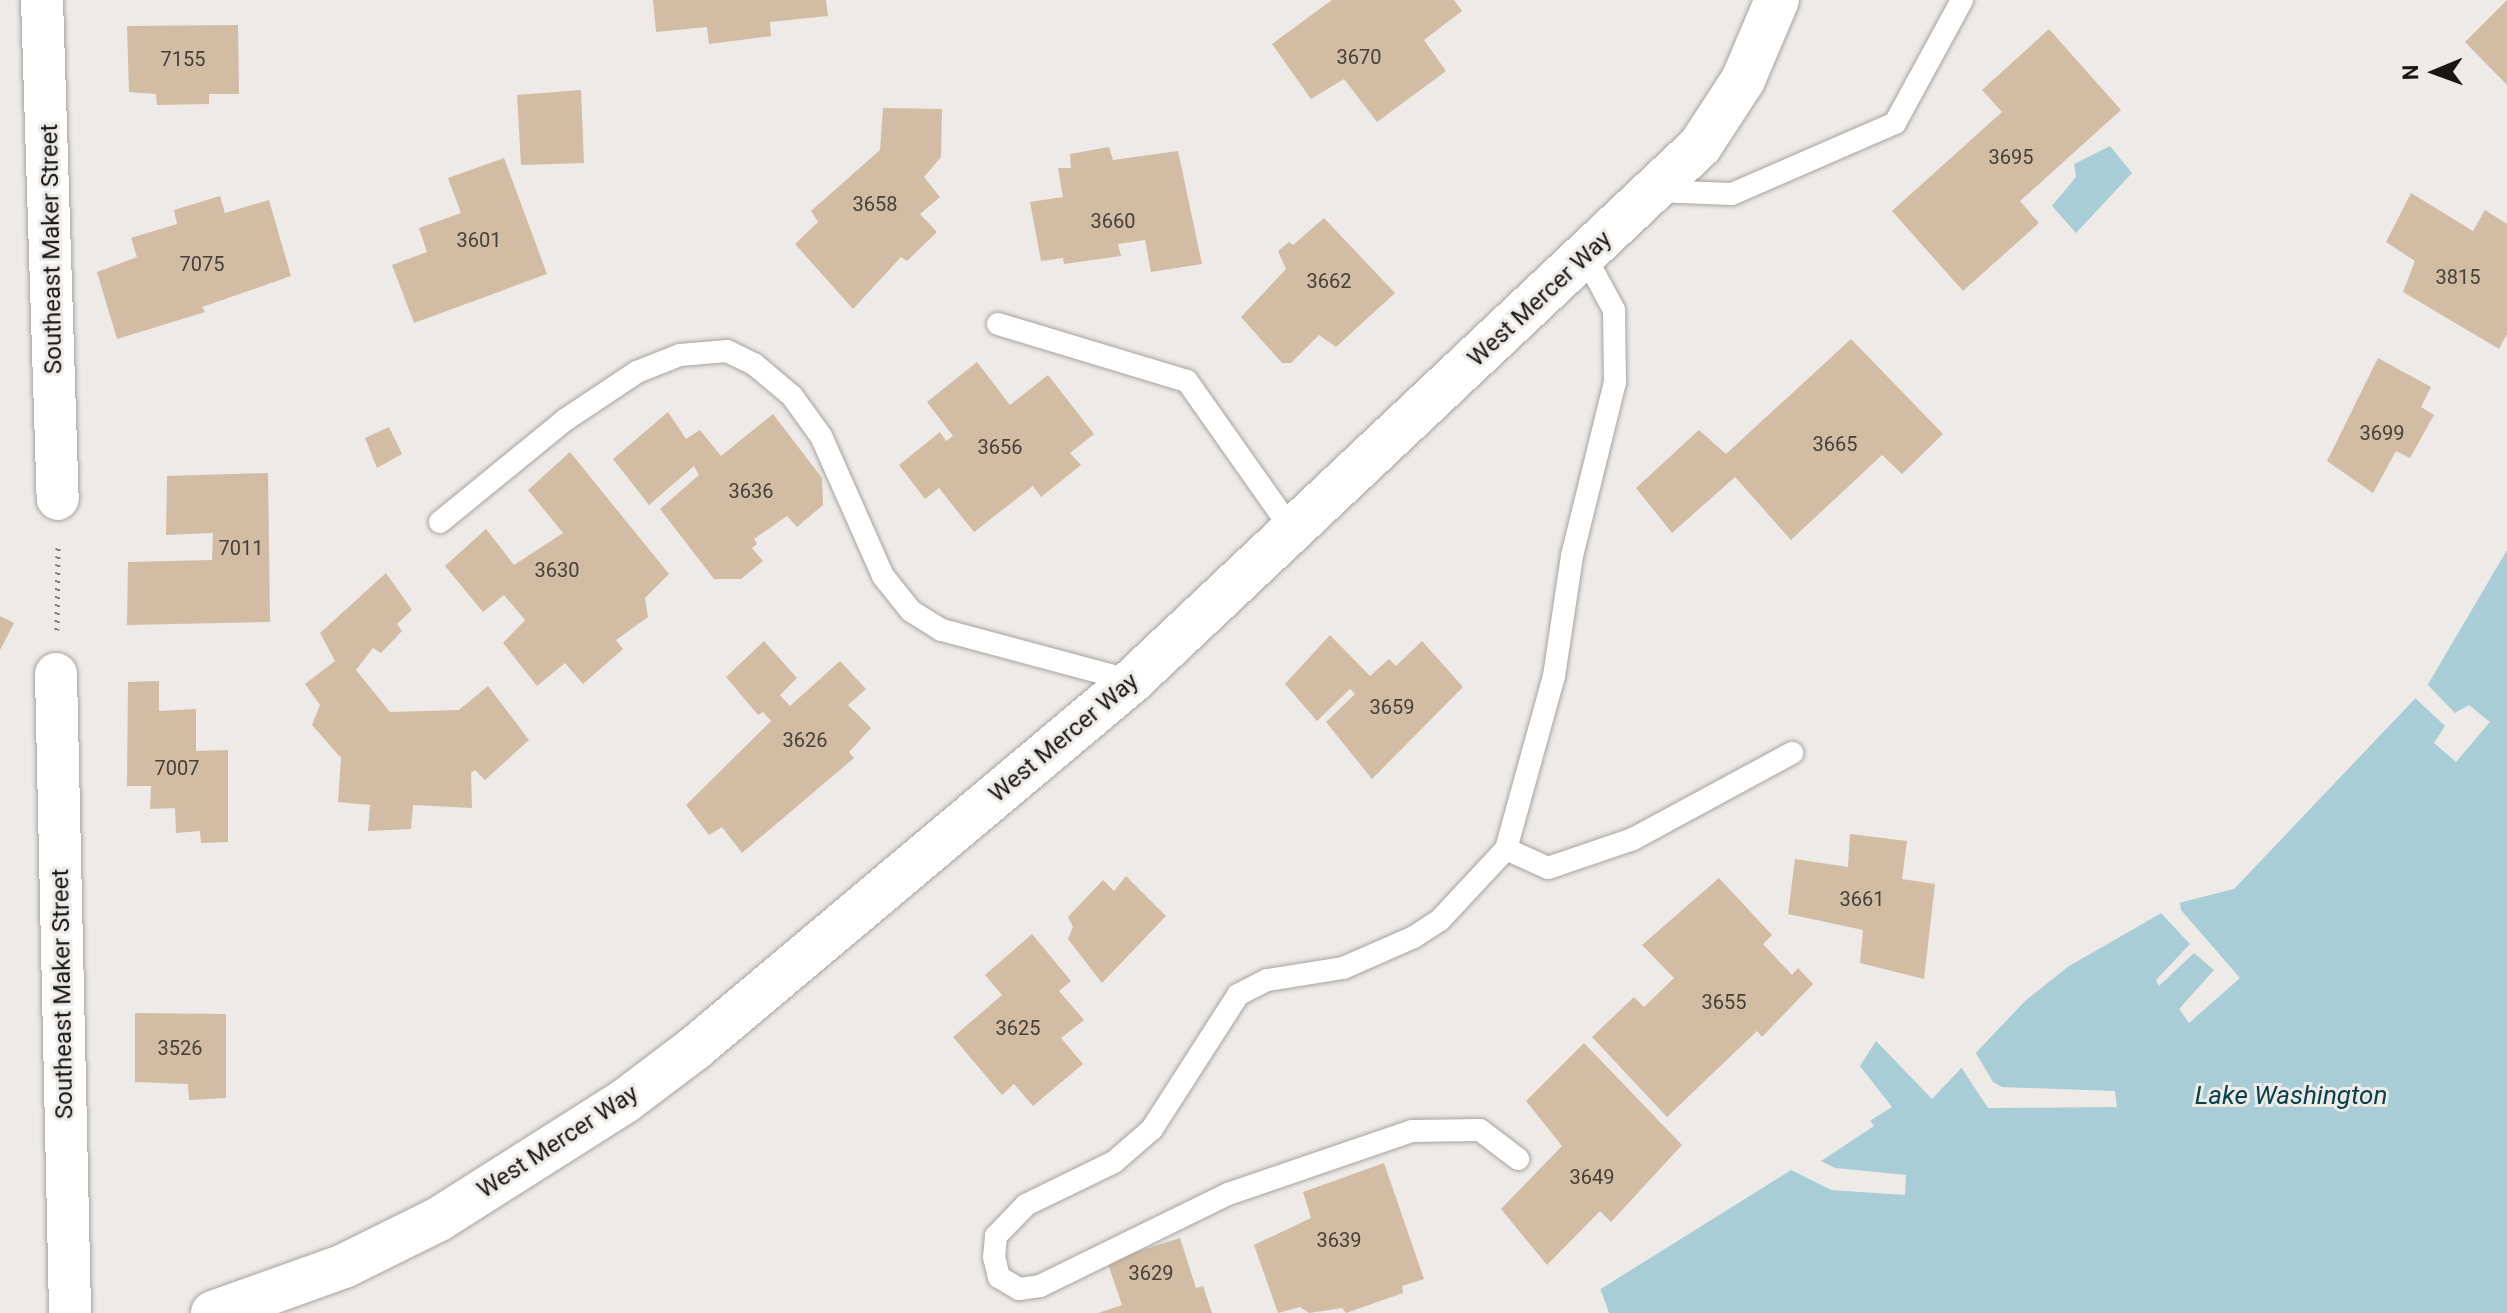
<!DOCTYPE html>
<style>
body{margin:0}
#map{position:relative;width:2507px;height:1313px;overflow:hidden;background:#edeae7;font-family:Roboto,sans-serif}
div>[style]{position:absolute}
.water>*{inset:0;background:#a8cdd6}
.pier>*{inset:0;background:#edeae7}
.building>*{inset:0;background:#d3bca4}
.path>*{height:5px;margin-top:-2.5px;transform-origin:0;background:repeating-linear-gradient(90deg,#7d7b78 0 2px,transparent 0 8px)}
.roads{filter:drop-shadow(0 0 2px #a6a3a0) drop-shadow(0 0 2px #a6a3a0)}
.service>*{height:22px;margin:-11px;padding:0 11px;transform-origin:11px;border-radius:11px;background:#fff}
.minor>*{height:42px;margin:-21px;padding:0 21px;transform-origin:21px;border-radius:21px;background:#fff}
.tertiary>*{height:44px;margin:-22px;padding:0 22px;transform-origin:22px;border-radius:22px;background:#fff}
span{translate:-50% -50%;white-space:nowrap;text-align:center;line-height:1.15;-webkit-text-stroke:6px #edeae7;paint-order:stroke}
.number-label{font-size:20px;color:#474039}
.number-label span{-webkit-text-stroke-width:0}
.street-label{font-size:24px;color:#181715}
.water-label{font-size:26px;color:#07414c;font-style:italic}
.north{position:absolute;left:2395px;top:32px;width:80px;height:80px;-webkit-text-stroke:6px #edeae7;paint-order:stroke;rotate:269deg;font-size:22px;font-weight:700;line-height:32px;text-align:center;color:#181715}
.north::after{content:'';display:block;margin:auto;width:28px;height:36px;background:#181715;clip-path:polygon(50% 0,100% 100%,50% 72%,0 100%)}
</style>
<div id="map">
<div class="water">
<i style="clip-path:polygon(2110px 146px,2132px 173px,2076px 233px,2052px 206px,2076px 177px,2074px 164px)"></i>
<i style="clip-path:polygon(2507px 550px,2507px 1313px,1542px 1313px,1599px 1290px,1892px 1107px,1860px 1066px,1876px 1041px,1932px 1099px,2025px 1001px,2069px 966px,2179px 903px,2234px 889px,2427px 686px)"></i>
</div>
<div class="pier">
<i style="clip-path:polygon(2425px 682px,2455px 713px,2469px 705px,2490px 722px,2456px 762px,2434px 743px,2445px 726px,2413px 696px)"></i>
<i style="clip-path:polygon(2179px 899px,2181px 910px,2240px 978px,2189px 1023px,2179px 1009px,2214px 970px,2194px 953px,2159px 986px,2156px 980px,2190px 944px,2159px 911px)"></i>
<i style="clip-path:polygon(1973px 1048px,1993px 1082px,2002px 1087px,2115px 1091px,2117px 1107px,1988px 1108px,1959px 1064px)"></i>
<i style="clip-path:polygon(1868px 1117px,1874px 1126px,1821px 1161px,1835px 1168px,1906px 1175px,1905px 1195px,1831px 1190px,1787px 1168px)"></i>
<i style="clip-path:polygon(1599px 1285px,1609px 1313px,1538px 1313px,1541px 1309px)"></i>
</div>
<div class="building">
<i style="clip-path:polygon(653px 0,826px 0,828px 16px,770px 22px,771px 36px,709px 44px,707px 27px,656px 32px)"></i>
<i style="clip-path:polygon(1332px 0,1454px 0,1462px 11px,1424px 40px,1446px 71px,1377px 122px,1344px 79px,1311px 99px,1272px 44px)"></i>
<i style="clip-path:polygon(2507px 0,2507px 85px,2465px 42px)"></i>
<i style="clip-path:polygon(238px 25px,239px 94px,209px 94px,209px 104px,157px 105px,156px 94px,129px 92px,127px 26px)"></i>
<i style="clip-path:polygon(2049px 29px,2121px 110px,2020px 201px,2039px 223px,1963px 291px,1892px 211px,2002px 112px,1982px 90px)"></i>
<i style="clip-path:polygon(581px 90px,584px 163px,521px 165px,517px 95px)"></i>
<i style="clip-path:polygon(883px 108px,942px 109px,941px 157px,924px 177px,940px 197px,920px 214px,937px 232px,907px 261px,901px 257px,853px 309px,795px 244px,818px 222px,811px 211px,880px 150px)"></i>
<i style="clip-path:polygon(1109px 147px,1113px 160px,1178px 151px,1202px 264px,1151px 272px,1145px 240px,1118px 244px,1121px 256px,1064px 264px,1063px 258px,1041px 261px,1030px 202px,1063px 197px,1058px 168px,1071px 168px,1070px 154px)"></i>
<i style="clip-path:polygon(504px 158px,547px 274px,414px 323px,392px 265px,427px 252px,419px 228px,461px 213px,448px 178px)"></i>
<i style="clip-path:polygon(2411px 193px,2473px 231px,2485px 210px,2507px 224px,2507px 334px,2499px 349px,2403px 292px,2415px 261px,2386px 242px)"></i>
<i style="clip-path:polygon(220px 196px,225px 213px,269px 200px,291px 276px,202px 307px,205px 312px,117px 339px,97px 272px,137px 257px,131px 238px,177px 224px,174px 210px)"></i>
<i style="clip-path:polygon(1324px 218px,1395px 293px,1336px 347px,1319px 335px,1291px 363px,1282px 363px,1241px 317px,1286px 269px,1278px 251px,1289px 242px,1293px 245px)"></i>
<i style="clip-path:polygon(1851px 339px,1943px 434px,1902px 474px,1882px 455px,1791px 540px,1735px 477px,1672px 533px,1636px 488px,1699px 430px,1726px 454px)"></i>
<i style="clip-path:polygon(2378px 358px,2431px 387px,2421px 407px,2434px 415px,2410px 458px,2396px 451px,2373px 493px,2327px 461px)"></i>
<i style="clip-path:polygon(977px 362px,1010px 405px,1048px 375px,1094px 434px,1070px 453px,1081px 465px,1041px 497px,1033px 486px,974px 532px,939px 488px,925px 499px,899px 465px,940px 432px,946px 441px,953px 436px,927px 402px)"></i>
<i style="clip-path:polygon(668px 412px,686px 439px,700px 430px,721px 456px,773px 414px,822px 478px,823px 505px,797px 527px,787px 516px,754px 539px,757px 544px,752px 548px,763px 561px,741px 579px,714px 579px,660px 509px,699px 475px,694px 466px,649px 505px,613px 459px)"></i>
<i style="clip-path:polygon(389px 427px,402px 454px,377px 468px,365px 438px)"></i>
<i style="clip-path:polygon(570px 452px,669px 574px,645px 598px,648px 617px,616px 640px,623px 649px,583px 684px,565px 663px,537px 686px,503px 643px,525px 620px,504px 595px,483px 612px,445px 566px,486px 529px,514px 565px,563px 533px,528px 490px)"></i>
<i style="clip-path:polygon(268px 473px,270px 622px,127px 625px,128px 562px,212px 560px,213px 533px,166px 535px,167px 476px)"></i>
<i style="clip-path:polygon(386px 573px,412px 610px,397px 624px,402px 631px,381px 653px,373px 648px,356px 670px,390px 712px,459px 710px,488px 686px,529px 740px,485px 780px,475px 770px,471px 773px,472px 808px,413px 805px,411px 829px,368px 831px,370px 805px,338px 802px,341px 758px,312px 725px,320px 705px,305px 684px,335px 661px,320px 633px)"></i>
<i style="clip-path:polygon(0 616px,14px 623px,0 650px)"></i>
<i style="clip-path:polygon(1330px 635px,1370px 676px,1389px 659px,1396px 666px,1422px 641px,1463px 687px,1372px 779px,1326px 722px,1355px 694px,1350px 689px,1317px 721px,1285px 684px)"></i>
<i style="clip-path:polygon(764px 641px,797px 678px,780px 695px,790px 706px,840px 661px,866px 689px,848px 705px,871px 728px,849px 752px,854px 758px,742px 853px,722px 827px,709px 835px,686px 805px,771px 721px,763px 712px,758px 715px,726px 677px)"></i>
<i style="clip-path:polygon(159px 681px,159px 711px,196px 709px,196px 751px,228px 750px,228px 842px,201px 843px,200px 831px,176px 833px,175px 808px,150px 809px,151px 786px,127px 786px,128px 682px)"></i>
<i style="clip-path:polygon(1850px 834px,1907px 841px,1902px 879px,1935px 884px,1924px 979px,1860px 963px,1863px 930px,1788px 914px,1795px 859px,1848px 867px)"></i>
<i style="clip-path:polygon(1126px 876px,1166px 916px,1102px 983px,1068px 939px,1073px 927px,1068px 917px,1103px 880px,1114px 891px)"></i>
<i style="clip-path:polygon(1719px 878px,1772px 935px,1763px 944px,1792px 975px,1798px 968px,1813px 984px,1762px 1037px,1757px 1031px,1667px 1117px,1592px 1037px,1634px 997px,1644px 1007px,1674px 978px,1642px 945px)"></i>
<i style="clip-path:polygon(1032px 934px,1071px 981px,1059px 991px,1084px 1020px,1061px 1038px,1083px 1064px,1033px 1106px,1014px 1084px,1002px 1095px,953px 1037px,1002px 995px,985px 975px)"></i>
<i style="clip-path:polygon(135px 1013px,226px 1014px,226px 1098px,189px 1100px,188px 1084px,135px 1082px)"></i>
<i style="clip-path:polygon(1584px 1043px,1682px 1145px,1611px 1222px,1600px 1211px,1547px 1265px,1501px 1209px,1562px 1146px,1526px 1101px)"></i>
<i style="clip-path:polygon(1384px 1163px,1424px 1279px,1402px 1286px,1403px 1293px,1346px 1313px,1342px 1308px,1309px 1313px,1300px 1307px,1278px 1313px,1254px 1245px,1311px 1218px,1303px 1192px)"></i>
<i style="clip-path:polygon(1180px 1238px,1196px 1288px,1203px 1286px,1212px 1313px,1098px 1313px,1122px 1305px,1107px 1261px)"></i>
</div>
<div class="path">
<i style="left:57px;top:630px;width:86px;rotate:-89.3deg"></i>
</div>
<div class="roads">
<div class="service">
<i style="left:1655px;top:191px;width:77px;rotate:2.2deg"></i>
<i style="left:1732px;top:194px;width:178px;rotate:-23.5deg"></i>
<i style="left:1895px;top:123px;width:140px;rotate:-61.4deg"></i>
<i style="left:1585px;top:256px;width:61px;rotate:61.8deg"></i>
<i style="left:1614px;top:310px;width:72px;rotate:89.2deg"></i>
<i style="left:1615px;top:382px;width:179px;rotate:103.9deg"></i>
<i style="left:1572px;top:556px;width:121px;rotate:98.5deg"></i>
<i style="left:1554px;top:676px;width:180px;rotate:105.5deg"></i>
<i style="left:1506px;top:849px;width:46px;rotate:24.3deg"></i>
<i style="left:1548px;top:868px;width:90px;rotate:-18.8deg"></i>
<i style="left:1633px;top:839px;width:181px;rotate:-28.4deg"></i>
<i style="left:998px;top:324px;width:197px;rotate:16.8deg"></i>
<i style="left:1187px;top:381px;width:184px;rotate:54.8deg"></i>
<i style="left:440px;top:522px;width:161px;rotate:-39.2deg"></i>
<i style="left:565px;top:420px;width:87px;rotate:-33.7deg"></i>
<i style="left:637px;top:372px;width:46px;rotate:-21.6deg"></i>
<i style="left:680px;top:355px;width:47px;rotate:-4.9deg"></i>
<i style="left:727px;top:351px;width:30px;rotate:26deg"></i>
<i style="left:754px;top:364px;width:50px;rotate:40.1deg"></i>
<i style="left:792px;top:396px;width:49px;rotate:54.1deg"></i>
<i style="left:821px;top:436px;width:153px;rotate:66.1deg"></i>
<i style="left:883px;top:576px;width:45px;rotate:51.3deg"></i>
<i style="left:911px;top:611px;width:36px;rotate:32deg"></i>
<i style="left:942px;top:630px;width:197px;rotate:15deg"></i>
<i style="left:1506px;top:849px;width:97px;rotate:132.9deg"></i>
<i style="left:1440px;top:920px;width:31px;rotate:147deg"></i>
<i style="left:1414px;top:937px;width:77px;rotate:156.4deg"></i>
<i style="left:1343px;top:968px;width:77px;rotate:171deg"></i>
<i style="left:1267px;top:980px;width:33px;rotate:153deg"></i>
<i style="left:1238px;top:995px;width:159px;rotate:122.7deg"></i>
<i style="left:1152px;top:1129px;width:50px;rotate:139deg"></i>
<i style="left:1114px;top:1162px;width:98px;rotate:154deg"></i>
<i style="left:1026px;top:1205px;width:43px;rotate:134.1deg"></i>
<i style="left:996px;top:1236px;width:21px;rotate:95deg"></i>
<i style="left:994px;top:1257px;width:21px;rotate:76deg"></i>
<i style="left:999px;top:1277px;width:23px;rotate:31deg"></i>
<i style="left:1019px;top:1289px;width:21px;rotate:-8deg"></i>
<i style="left:1040px;top:1286px;width:209px;rotate:-26.1deg"></i>
<i style="left:1228px;top:1194px;width:194px;rotate:-18.9deg"></i>
<i style="left:1412px;top:1131px;width:68px;rotate:-0.8deg"></i>
<i style="left:1480px;top:1130px;width:48px;rotate:37.3deg"></i>
</div>
<div class="minor">
<i style="left:42px;top:0;width:499px;rotate:88.2deg"></i>
<i style="left:56px;top:674px;width:639px;rotate:88.74deg"></i>
</div>
<div class="tertiary">
<i style="left:213px;top:1313px;width:139px;rotate:-19.7deg"></i>
<i style="left:344px;top:1266px;width:106px;rotate:-26.3deg"></i>
<i style="left:439px;top:1219px;width:220px;rotate:-32.4deg"></i>
<i style="left:625px;top:1101px;width:88px;rotate:-37.1deg"></i>
<i style="left:695px;top:1048px;width:571px;rotate:-40.02deg"></i>
<i style="left:1132px;top:681px;width:780px;rotate:-43.29deg"></i>
<i style="left:1700px;top:146px;width:79px;rotate:-56.9deg"></i>
<i style="left:1743px;top:80px;width:87px;rotate:-67deg"></i>
</div>
</div>
<div class="number-label">
<span style="left:1359px;top:57px">3670</span>
<span style="left:183px;top:59px">7155</span>
<span style="left:2011px;top:157px">3695</span>
<span style="left:875px;top:204px">3658</span>
<span style="left:1113px;top:221px">3660</span>
<span style="left:479px;top:240px">3601</span>
<span style="left:202px;top:264px">7075</span>
<span style="left:2458px;top:277px">3815</span>
<span style="left:1329px;top:281px">3662</span>
<span style="left:2382px;top:433px">3699</span>
<span style="left:1835px;top:444px">3665</span>
<span style="left:1000px;top:447px">3656</span>
<span style="left:751px;top:491px">3636</span>
<span style="left:241px;top:548px">7011</span>
<span style="left:557px;top:570px">3630</span>
<span style="left:1392px;top:707px">3659</span>
<span style="left:805px;top:740px">3626</span>
<span style="left:177px;top:768px">7007</span>
<span style="left:1862px;top:899px">3661</span>
<span style="left:1724px;top:1002px">3655</span>
<span style="left:1018px;top:1028px">3625</span>
<span style="left:180px;top:1048px">3526</span>
<span style="left:1592px;top:1177px">3649</span>
<span style="left:1339px;top:1240px">3639</span>
<span style="left:1151px;top:1273px">3629</span>
</div>
<div class="street-label">
<span style="left:52px;top:249px;rotate:-91deg">Southeast Maker Street</span>
<span style="left:1540px;top:299px;rotate:-43deg">West Mercer Way</span>
<span style="left:1064px;top:738px;rotate:-40deg">West Mercer Way</span>
<span style="left:63px;top:994px;rotate:-91deg">Southeast Maker Street</span>
<span style="left:558px;top:1142px;rotate:-33deg">West Mercer Way</span>
</div>
<div class="water-label">
<span style="left:2291px;top:1096px">Lake Washington</span>
</div>
<div class="north">N</div>
</div>
